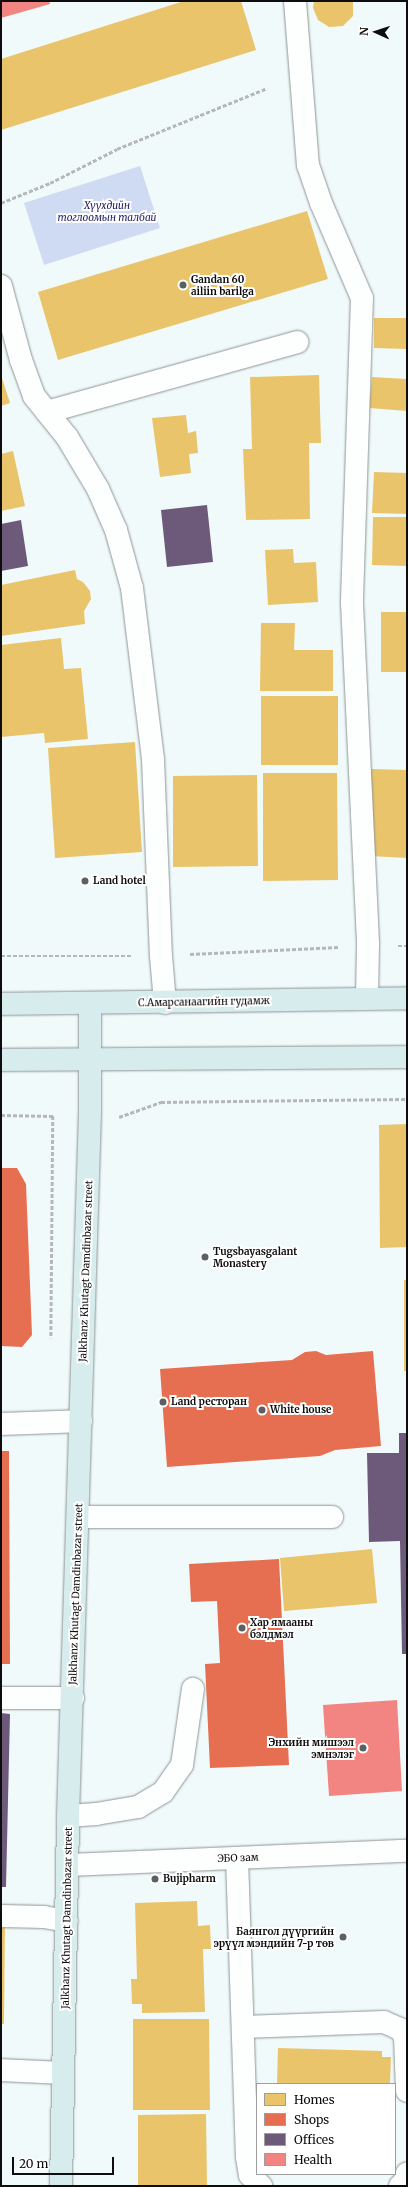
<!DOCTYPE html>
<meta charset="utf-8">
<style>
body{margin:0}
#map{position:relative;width:408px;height:2187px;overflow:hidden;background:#f0fafb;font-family:Merriweather,serif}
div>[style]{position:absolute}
.green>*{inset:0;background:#cfdbf2}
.homes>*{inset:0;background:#e9c46a}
.shops>*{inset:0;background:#e76f51}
.offices>*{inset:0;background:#6d597a}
.health>*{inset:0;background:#f28482}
.path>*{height:2.5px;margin-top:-1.25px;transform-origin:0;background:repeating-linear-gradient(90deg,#b6b8b8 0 4px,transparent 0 6px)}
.roads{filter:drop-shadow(0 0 1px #8f9494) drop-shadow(0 0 1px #8f9494)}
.minor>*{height:22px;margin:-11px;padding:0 11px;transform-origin:11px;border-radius:11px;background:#fdfefe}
.major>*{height:22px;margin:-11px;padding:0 11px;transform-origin:11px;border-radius:11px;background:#d7eced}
.dots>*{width:11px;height:11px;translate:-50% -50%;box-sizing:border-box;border:2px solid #fff;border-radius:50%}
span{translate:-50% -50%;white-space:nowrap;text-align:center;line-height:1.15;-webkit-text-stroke:4px #fff;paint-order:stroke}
.park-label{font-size:10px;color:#1f1a67;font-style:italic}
.poi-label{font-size:10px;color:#0d0d0d;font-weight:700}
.left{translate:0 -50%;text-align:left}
.right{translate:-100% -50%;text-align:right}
.street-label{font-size:10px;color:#0d0d0d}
.frame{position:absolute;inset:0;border:2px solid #0d0d0d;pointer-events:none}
.legend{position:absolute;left:256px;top:2083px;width:140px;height:92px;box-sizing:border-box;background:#fff;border:1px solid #9e9e9e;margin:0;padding:5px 7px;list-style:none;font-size:12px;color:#0d0d0d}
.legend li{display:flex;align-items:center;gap:8px;height:20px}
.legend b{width:20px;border:1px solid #9e9e9e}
.north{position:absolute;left:356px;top:12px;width:40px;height:40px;-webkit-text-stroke:3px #fff;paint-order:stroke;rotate:273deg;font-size:11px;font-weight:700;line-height:16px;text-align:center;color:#0d0d0d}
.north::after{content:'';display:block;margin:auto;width:14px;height:18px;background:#0d0d0d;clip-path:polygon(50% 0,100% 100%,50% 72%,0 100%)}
.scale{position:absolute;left:12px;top:2157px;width:102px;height:18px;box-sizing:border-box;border:2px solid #0d0d0d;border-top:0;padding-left:5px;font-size:12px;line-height:14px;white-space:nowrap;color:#0d0d0d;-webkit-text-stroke:3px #fff;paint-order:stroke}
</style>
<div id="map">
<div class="green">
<i style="clip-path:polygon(140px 166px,160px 228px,44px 265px,24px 203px)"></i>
</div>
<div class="homes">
<i style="clip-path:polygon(184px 1px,241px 1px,256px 50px,1px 130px,1px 59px)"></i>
<i style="clip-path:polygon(314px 1px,353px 1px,353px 16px,343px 26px,329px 27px,318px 20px,313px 8px)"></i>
<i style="clip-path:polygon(307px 211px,328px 279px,58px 360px,38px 292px)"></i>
<i style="clip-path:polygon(374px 318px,407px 318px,407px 349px,374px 348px)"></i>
<i style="clip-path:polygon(1px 375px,10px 403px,1px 406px)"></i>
<i style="clip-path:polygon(319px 375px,321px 443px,309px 443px,310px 519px,246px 520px,243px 449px,252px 449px,250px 377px)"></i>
<i style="clip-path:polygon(372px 377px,407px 379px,407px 411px,369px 408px)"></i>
<i style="clip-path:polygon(186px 415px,188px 433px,196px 431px,198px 453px,189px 454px,191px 473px,160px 477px,152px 418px)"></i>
<i style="clip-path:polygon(13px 451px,25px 506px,1px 511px,1px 454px)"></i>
<i style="clip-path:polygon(374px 472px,407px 473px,407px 514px,372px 513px)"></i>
<i style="clip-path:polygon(373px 517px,407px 517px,407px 566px,372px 565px)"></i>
<i style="clip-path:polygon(293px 549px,294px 563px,316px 562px,318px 602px,268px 605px,265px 550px)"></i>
<i style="clip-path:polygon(75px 570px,77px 579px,83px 582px,90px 591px,91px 599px,84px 611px,85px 624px,1px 636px,1px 585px)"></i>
<i style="clip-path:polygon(381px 612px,407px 612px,407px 672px,381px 672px)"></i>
<i style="clip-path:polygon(261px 623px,295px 623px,294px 650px,333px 650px,333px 691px,260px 691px)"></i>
<i style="clip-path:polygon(61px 638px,64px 669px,81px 668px,88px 739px,45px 743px,44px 733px,1px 737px,1px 645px)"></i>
<i style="clip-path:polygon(261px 696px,338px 696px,338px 765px,261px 765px)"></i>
<i style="clip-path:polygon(135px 742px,142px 852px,55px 858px,48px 748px)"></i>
<i style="clip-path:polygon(371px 769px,407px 770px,407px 858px,370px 856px)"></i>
<i style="clip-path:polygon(263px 773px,337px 773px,338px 880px,263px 881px)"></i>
<i style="clip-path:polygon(257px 775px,258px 866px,173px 867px,173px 776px)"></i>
<i style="clip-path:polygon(407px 1124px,407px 1247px,380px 1248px,379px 1125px)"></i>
<i style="clip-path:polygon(404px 1280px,407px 1280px,407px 1371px,404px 1371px)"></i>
<i style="clip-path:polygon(372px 1549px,377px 1603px,284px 1611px,280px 1558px)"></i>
<i style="clip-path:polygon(197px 1901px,198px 1926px,210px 1925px,211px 1949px,203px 1949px,205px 2012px,142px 2013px,142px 2004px,132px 2004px,131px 1979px,137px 1979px,135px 1903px)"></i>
<i style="clip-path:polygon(1px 1921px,5px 1921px,4px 2024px,1px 2024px)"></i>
<i style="clip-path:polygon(133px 2019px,209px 2019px,210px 2110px,133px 2110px)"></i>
<i style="clip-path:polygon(278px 2048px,382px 2051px,382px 2057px,391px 2057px,390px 2084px,277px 2084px)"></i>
<i style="clip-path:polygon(206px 2114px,207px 2186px,138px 2186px,138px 2115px)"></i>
</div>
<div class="shops">
<i style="clip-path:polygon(1px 1168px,17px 1168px,26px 1184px,32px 1335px,22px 1347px,1px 1346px)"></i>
<i style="clip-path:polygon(316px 1351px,326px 1355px,373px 1351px,381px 1446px,335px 1450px,320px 1456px,167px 1467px,160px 1369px,292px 1360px,305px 1352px)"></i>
<i style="clip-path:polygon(1px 1451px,9px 1451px,10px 1664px,1px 1664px)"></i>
<i style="clip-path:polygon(279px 1559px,289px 1765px,210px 1768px,205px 1664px,220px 1663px,217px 1601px,191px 1602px,189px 1564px)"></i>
</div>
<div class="offices">
<i style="clip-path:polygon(207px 505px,213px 562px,167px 567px,161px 510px)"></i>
<i style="clip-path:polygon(21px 520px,28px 566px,1px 571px,1px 524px)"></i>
<i style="clip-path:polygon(399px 1433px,407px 1433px,407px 1654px,402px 1654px,400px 1541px,369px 1542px,367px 1453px,399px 1453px)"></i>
<i style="clip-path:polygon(1px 1713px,10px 1714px,6px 1887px,1px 1887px)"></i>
</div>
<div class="health">
<i style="clip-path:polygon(1px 1px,49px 1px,50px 4px,1px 18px)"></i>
<i style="clip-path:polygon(397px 1700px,402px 1791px,329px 1796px,323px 1705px)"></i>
</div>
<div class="path">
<i style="left:1px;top:203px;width:53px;rotate:-22.2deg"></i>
<i style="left:50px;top:183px;width:75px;rotate:-26.9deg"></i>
<i style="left:117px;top:149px;width:162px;rotate:-22.1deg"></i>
<i style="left:398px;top:946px;width:9px"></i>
<i style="left:190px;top:954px;width:149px;rotate:-2.7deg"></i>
<i style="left:1px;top:956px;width:132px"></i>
<i style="left:1px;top:1115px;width:52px;rotate:1.1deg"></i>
<i style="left:53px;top:1116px;width:222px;rotate:90.5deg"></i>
<i style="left:119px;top:1117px;width:45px;rotate:-19.7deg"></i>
<i style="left:161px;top:1102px;width:246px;rotate:-0.7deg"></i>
</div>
<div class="roads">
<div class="minor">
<i style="left:295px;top:1px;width:165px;rotate:85.5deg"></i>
<i style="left:308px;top:165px;width:40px;rotate:71.1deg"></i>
<i style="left:321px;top:203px;width:103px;rotate:66.7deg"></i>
<i style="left:362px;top:298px;width:305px;rotate:91.9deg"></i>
<i style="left:352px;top:603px;width:342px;rotate:87.3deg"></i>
<i style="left:368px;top:945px;width:53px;rotate:91.1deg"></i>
<i style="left:1px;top:286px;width:77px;rotate:74.9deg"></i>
<i style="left:21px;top:360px;width:38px;rotate:70deg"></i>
<i style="left:34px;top:396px;width:53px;rotate:51.2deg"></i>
<i style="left:67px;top:437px;width:61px;rotate:59.2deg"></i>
<i style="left:98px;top:489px;width:45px;rotate:66.3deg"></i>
<i style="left:116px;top:530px;width:60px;rotate:74.6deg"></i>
<i style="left:132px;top:588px;width:172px;rotate:83deg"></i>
<i style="left:153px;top:759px;width:197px;rotate:87.7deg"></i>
<i style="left:161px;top:956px;width:47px;rotate:85.1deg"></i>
<i style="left:47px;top:412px;width:260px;rotate:-15.6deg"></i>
<i style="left:1px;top:1424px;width:80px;rotate:-2.1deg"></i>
<i style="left:78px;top:1517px;width:254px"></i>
<i style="left:1px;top:1698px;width:72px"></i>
<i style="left:68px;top:1816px;width:28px;rotate:-4deg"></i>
<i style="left:96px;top:1814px;width:43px;rotate:-9.5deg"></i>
<i style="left:138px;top:1807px;width:29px;rotate:-31deg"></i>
<i style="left:163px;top:1792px;width:33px;rotate:-55deg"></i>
<i style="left:182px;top:1765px;width:77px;rotate:-81.8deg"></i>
<i style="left:237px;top:1858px;width:299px;rotate:88.1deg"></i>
<i style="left:247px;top:2157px;width:18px;rotate:81deg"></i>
<i style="left:250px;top:2175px;width:16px;rotate:45deg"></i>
<i style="left:68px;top:1865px;width:339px;rotate:-2.4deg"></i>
<i style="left:1px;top:1916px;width:43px;rotate:1.3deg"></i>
<i style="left:44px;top:1917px;width:23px;rotate:10deg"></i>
<i style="left:243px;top:2027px;width:141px;rotate:-2deg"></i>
<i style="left:384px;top:2022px;width:17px;rotate:24deg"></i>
<i style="left:400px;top:2029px;width:9px;rotate:58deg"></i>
<i style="left:405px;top:2037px;width:54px;rotate:87.9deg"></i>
<i style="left:1px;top:2070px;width:62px;rotate:2.8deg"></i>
<i style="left:400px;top:2186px;width:5px;rotate:-37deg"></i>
<i style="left:404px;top:2183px;width:10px;rotate:-73deg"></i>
</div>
<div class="major">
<i style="left:1px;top:1004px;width:406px;rotate:-0.8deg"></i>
<i style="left:1px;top:1060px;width:406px;rotate:-0.4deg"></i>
<i style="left:61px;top:2186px;width:370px;rotate:-88.9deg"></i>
<i style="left:68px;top:1816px;width:704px;rotate:-88.21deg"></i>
<i style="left:90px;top:1112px;width:109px;rotate:-90deg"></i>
</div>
</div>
<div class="dots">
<i style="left:183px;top:285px;background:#5c6060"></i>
<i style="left:85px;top:881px;background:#5c6060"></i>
<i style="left:205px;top:1257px;background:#5c6060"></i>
<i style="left:163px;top:1402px;background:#5c6060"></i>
<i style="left:262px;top:1410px;background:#5c6060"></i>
<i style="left:242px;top:1628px;background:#5c6060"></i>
<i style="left:363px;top:1748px;background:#5c6060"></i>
<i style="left:155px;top:1879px;background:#5c6060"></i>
<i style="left:343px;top:1937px;background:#5c6060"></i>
</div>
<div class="park-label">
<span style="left:107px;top:211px">Хүүхдийн<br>тоглоомын талбай</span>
</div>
<div class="poi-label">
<span class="left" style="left:191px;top:285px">Gandan 60<br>ailiin barilga</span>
<span class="left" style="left:93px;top:881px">Land hotel</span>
<span class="left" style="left:213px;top:1257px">Tugsbayasgalant<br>Monastery</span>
<span class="left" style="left:171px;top:1402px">Land ресторан</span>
<span class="left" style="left:270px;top:1410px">White house</span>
<span class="left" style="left:250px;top:1628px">Хар ямааны<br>бэлдмэл</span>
<span class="right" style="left:354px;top:1748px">Энхийн мишээл<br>эмнэлэг</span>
<span class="left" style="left:163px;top:1879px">Bujipharm</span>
<span class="right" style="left:334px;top:1937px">Баянгол дүүргийн<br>эрүүл мэндийн 7-р төв</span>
</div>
<div class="street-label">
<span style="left:204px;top:1002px;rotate:-1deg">С.Амарсанаагийн гудамж</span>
<span style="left:86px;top:1271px;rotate:-88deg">Jalkhanz Khutagt Damdinbazar street</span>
<span style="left:76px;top:1594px;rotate:-88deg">Jalkhanz Khutagt Damdinbazar street</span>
<span style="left:238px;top:1858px;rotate:-2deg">ЭБО зам</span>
<span style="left:67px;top:1918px;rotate:-89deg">Jalkhanz Khutagt Damdinbazar street</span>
</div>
<div class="frame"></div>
<ul class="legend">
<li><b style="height:11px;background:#e9c46a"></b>Homes</li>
<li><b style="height:11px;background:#e76f51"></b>Shops</li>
<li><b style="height:11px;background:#6d597a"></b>Offices</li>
<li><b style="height:11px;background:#f28482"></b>Health</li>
</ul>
<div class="north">N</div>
<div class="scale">20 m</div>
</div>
